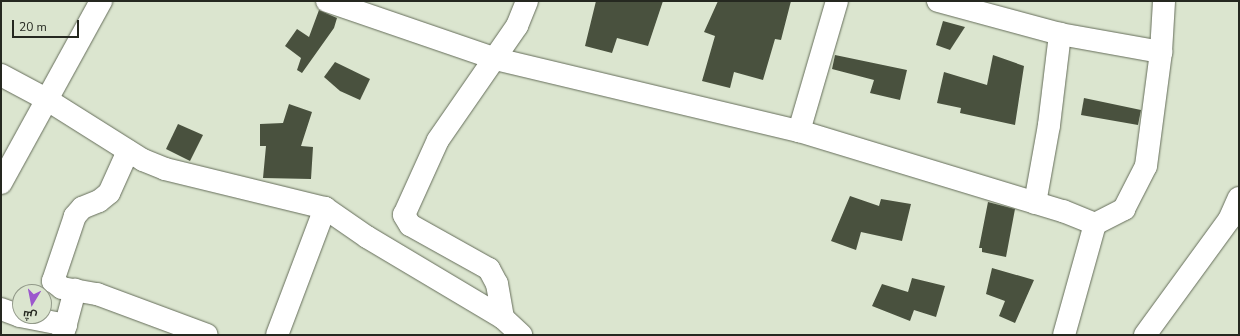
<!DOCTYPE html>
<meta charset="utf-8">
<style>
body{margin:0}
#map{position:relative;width:1240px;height:336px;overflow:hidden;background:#dbe5cf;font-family:"Nunito Sans",Cairo,sans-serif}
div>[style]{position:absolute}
.building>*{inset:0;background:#49513e}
.roads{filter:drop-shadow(0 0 1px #656d5a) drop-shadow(0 0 1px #656d5a)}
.street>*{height:22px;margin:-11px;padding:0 11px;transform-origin:11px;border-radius:11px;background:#fff}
span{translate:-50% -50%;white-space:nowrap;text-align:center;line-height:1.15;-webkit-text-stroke:4px #dbe5cf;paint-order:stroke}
.frame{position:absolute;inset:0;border:2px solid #252820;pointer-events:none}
.north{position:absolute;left:12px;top:284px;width:40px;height:40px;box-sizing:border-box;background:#dbe5cf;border:1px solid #929989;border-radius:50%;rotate:190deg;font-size:11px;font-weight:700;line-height:16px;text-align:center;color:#252820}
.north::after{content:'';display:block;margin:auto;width:14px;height:18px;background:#9c58cd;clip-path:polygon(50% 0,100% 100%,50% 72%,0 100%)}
.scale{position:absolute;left:12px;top:20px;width:67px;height:18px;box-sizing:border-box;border:2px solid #252820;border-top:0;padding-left:5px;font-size:12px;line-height:14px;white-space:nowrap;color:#252820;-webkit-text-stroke:3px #dbe5cf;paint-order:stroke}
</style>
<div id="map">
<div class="building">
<i style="clip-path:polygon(596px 1px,663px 1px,648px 46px,617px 38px,612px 53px,585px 46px)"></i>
<i style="clip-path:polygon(718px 1px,791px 1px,781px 40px,775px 39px,763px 80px,734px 72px,730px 88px,702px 81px,715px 36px,704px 32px)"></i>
<i style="clip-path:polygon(319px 10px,337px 18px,334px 28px,302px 73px,297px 70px,301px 58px,285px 46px,297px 29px,309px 37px)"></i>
<i style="clip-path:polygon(943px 21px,965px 27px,950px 50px,936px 45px)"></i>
<i style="clip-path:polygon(835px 55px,907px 70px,900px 100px,870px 93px,874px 80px,832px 69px)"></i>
<i style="clip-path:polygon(993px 55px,1024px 66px,1015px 125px,960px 113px,961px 108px,937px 103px,944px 72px,987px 85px)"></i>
<i style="clip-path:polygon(335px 62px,370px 79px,360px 100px,340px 91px,324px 77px)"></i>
<i style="clip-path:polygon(1084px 98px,1141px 110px,1138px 125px,1081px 115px)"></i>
<i style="clip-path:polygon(289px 104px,312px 112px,301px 146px,313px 147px,311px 179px,263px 178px,266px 146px,260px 146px,260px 124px,283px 123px)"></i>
<i style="clip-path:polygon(178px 124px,203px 135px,190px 161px,166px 149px)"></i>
<i style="clip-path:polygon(850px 196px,879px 206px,881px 199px,911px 204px,902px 241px,861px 232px,856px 250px,831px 241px)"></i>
<i style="clip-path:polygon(988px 202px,1015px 209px,1006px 257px,982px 252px,982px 248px,979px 248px)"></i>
<i style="clip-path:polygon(992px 268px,1034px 280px,1015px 323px,999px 316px,1005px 301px,986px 294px)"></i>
<i style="clip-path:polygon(912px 278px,945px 286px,936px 317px,914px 310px,910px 321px,872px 306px,882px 284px,908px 292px)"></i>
</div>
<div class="roads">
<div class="street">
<i style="left:327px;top:1px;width:179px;rotate:18.9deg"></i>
<i style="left:496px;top:59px;width:311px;rotate:13.4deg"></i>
<i style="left:799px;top:131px;width:276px;rotate:16.9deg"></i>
<i style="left:1063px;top:211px;width:35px;rotate:22deg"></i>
<i style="left:1095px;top:224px;width:33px;rotate:-27deg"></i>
<i style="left:1124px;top:209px;width:48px;rotate:-62.9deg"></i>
<i style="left:1146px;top:166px;width:115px;rotate:-82.5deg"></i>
<i style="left:1161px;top:52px;width:51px;rotate:-86.6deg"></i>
<i style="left:938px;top:1px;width:126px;rotate:15.1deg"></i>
<i style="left:1060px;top:34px;width:103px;rotate:10.1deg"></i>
<i style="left:1px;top:75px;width:51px;rotate:28.1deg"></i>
<i style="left:46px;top:99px;width:115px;rotate:32.2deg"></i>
<i style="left:143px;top:160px;width:24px;rotate:22deg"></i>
<i style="left:165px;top:169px;width:165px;rotate:13.7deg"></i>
<i style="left:325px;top:208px;width:51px;rotate:34.6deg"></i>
<i style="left:367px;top:237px;width:158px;rotate:30.8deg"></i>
<i style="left:503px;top:318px;width:25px;rotate:43deg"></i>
<i style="left:799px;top:131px;width:135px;rotate:-73.7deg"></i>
<i style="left:128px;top:151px;width:46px;rotate:114.3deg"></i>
<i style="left:109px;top:193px;width:13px;rotate:141deg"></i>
<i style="left:99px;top:201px;width:18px;rotate:158deg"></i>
<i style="left:82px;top:208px;width:11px;rotate:131deg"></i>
<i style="left:75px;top:216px;width:69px;rotate:108.7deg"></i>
<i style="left:53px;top:281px;width:11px;rotate:38deg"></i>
<i style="left:62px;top:288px;width:36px;rotate:10deg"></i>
<i style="left:97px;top:294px;width:117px;rotate:20.4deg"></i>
<i style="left:1px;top:183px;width:208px;rotate:-61.2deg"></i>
<i style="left:1035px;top:203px;width:79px;rotate:-79.8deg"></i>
<i style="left:1049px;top:125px;width:92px;rotate:-83.1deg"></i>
<i style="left:1px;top:309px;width:20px;rotate:20deg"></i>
<i style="left:20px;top:316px;width:47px;rotate:11.1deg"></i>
<i style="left:503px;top:318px;width:35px;rotate:-100deg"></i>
<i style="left:497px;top:284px;width:17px;rotate:-118deg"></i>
<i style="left:489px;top:269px;width:90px;rotate:-150.9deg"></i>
<i style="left:410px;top:225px;width:12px;rotate:-121deg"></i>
<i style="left:404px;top:215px;width:82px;rotate:-65.6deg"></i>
<i style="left:438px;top:140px;width:139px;rotate:-55.3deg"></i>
<i style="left:517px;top:26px;width:27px;rotate:-68deg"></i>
<i style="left:63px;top:335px;width:47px;rotate:-75.1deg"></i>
<i style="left:277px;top:335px;width:136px;rotate:-69.3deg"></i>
<i style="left:1064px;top:335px;width:115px;rotate:-74.4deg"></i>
<i style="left:1145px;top:335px;width:142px;rotate:-53.9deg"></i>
<i style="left:1229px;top:220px;width:24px;rotate:-66deg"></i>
</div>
</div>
<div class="frame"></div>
<div class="north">ش</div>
<div class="scale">20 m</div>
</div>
